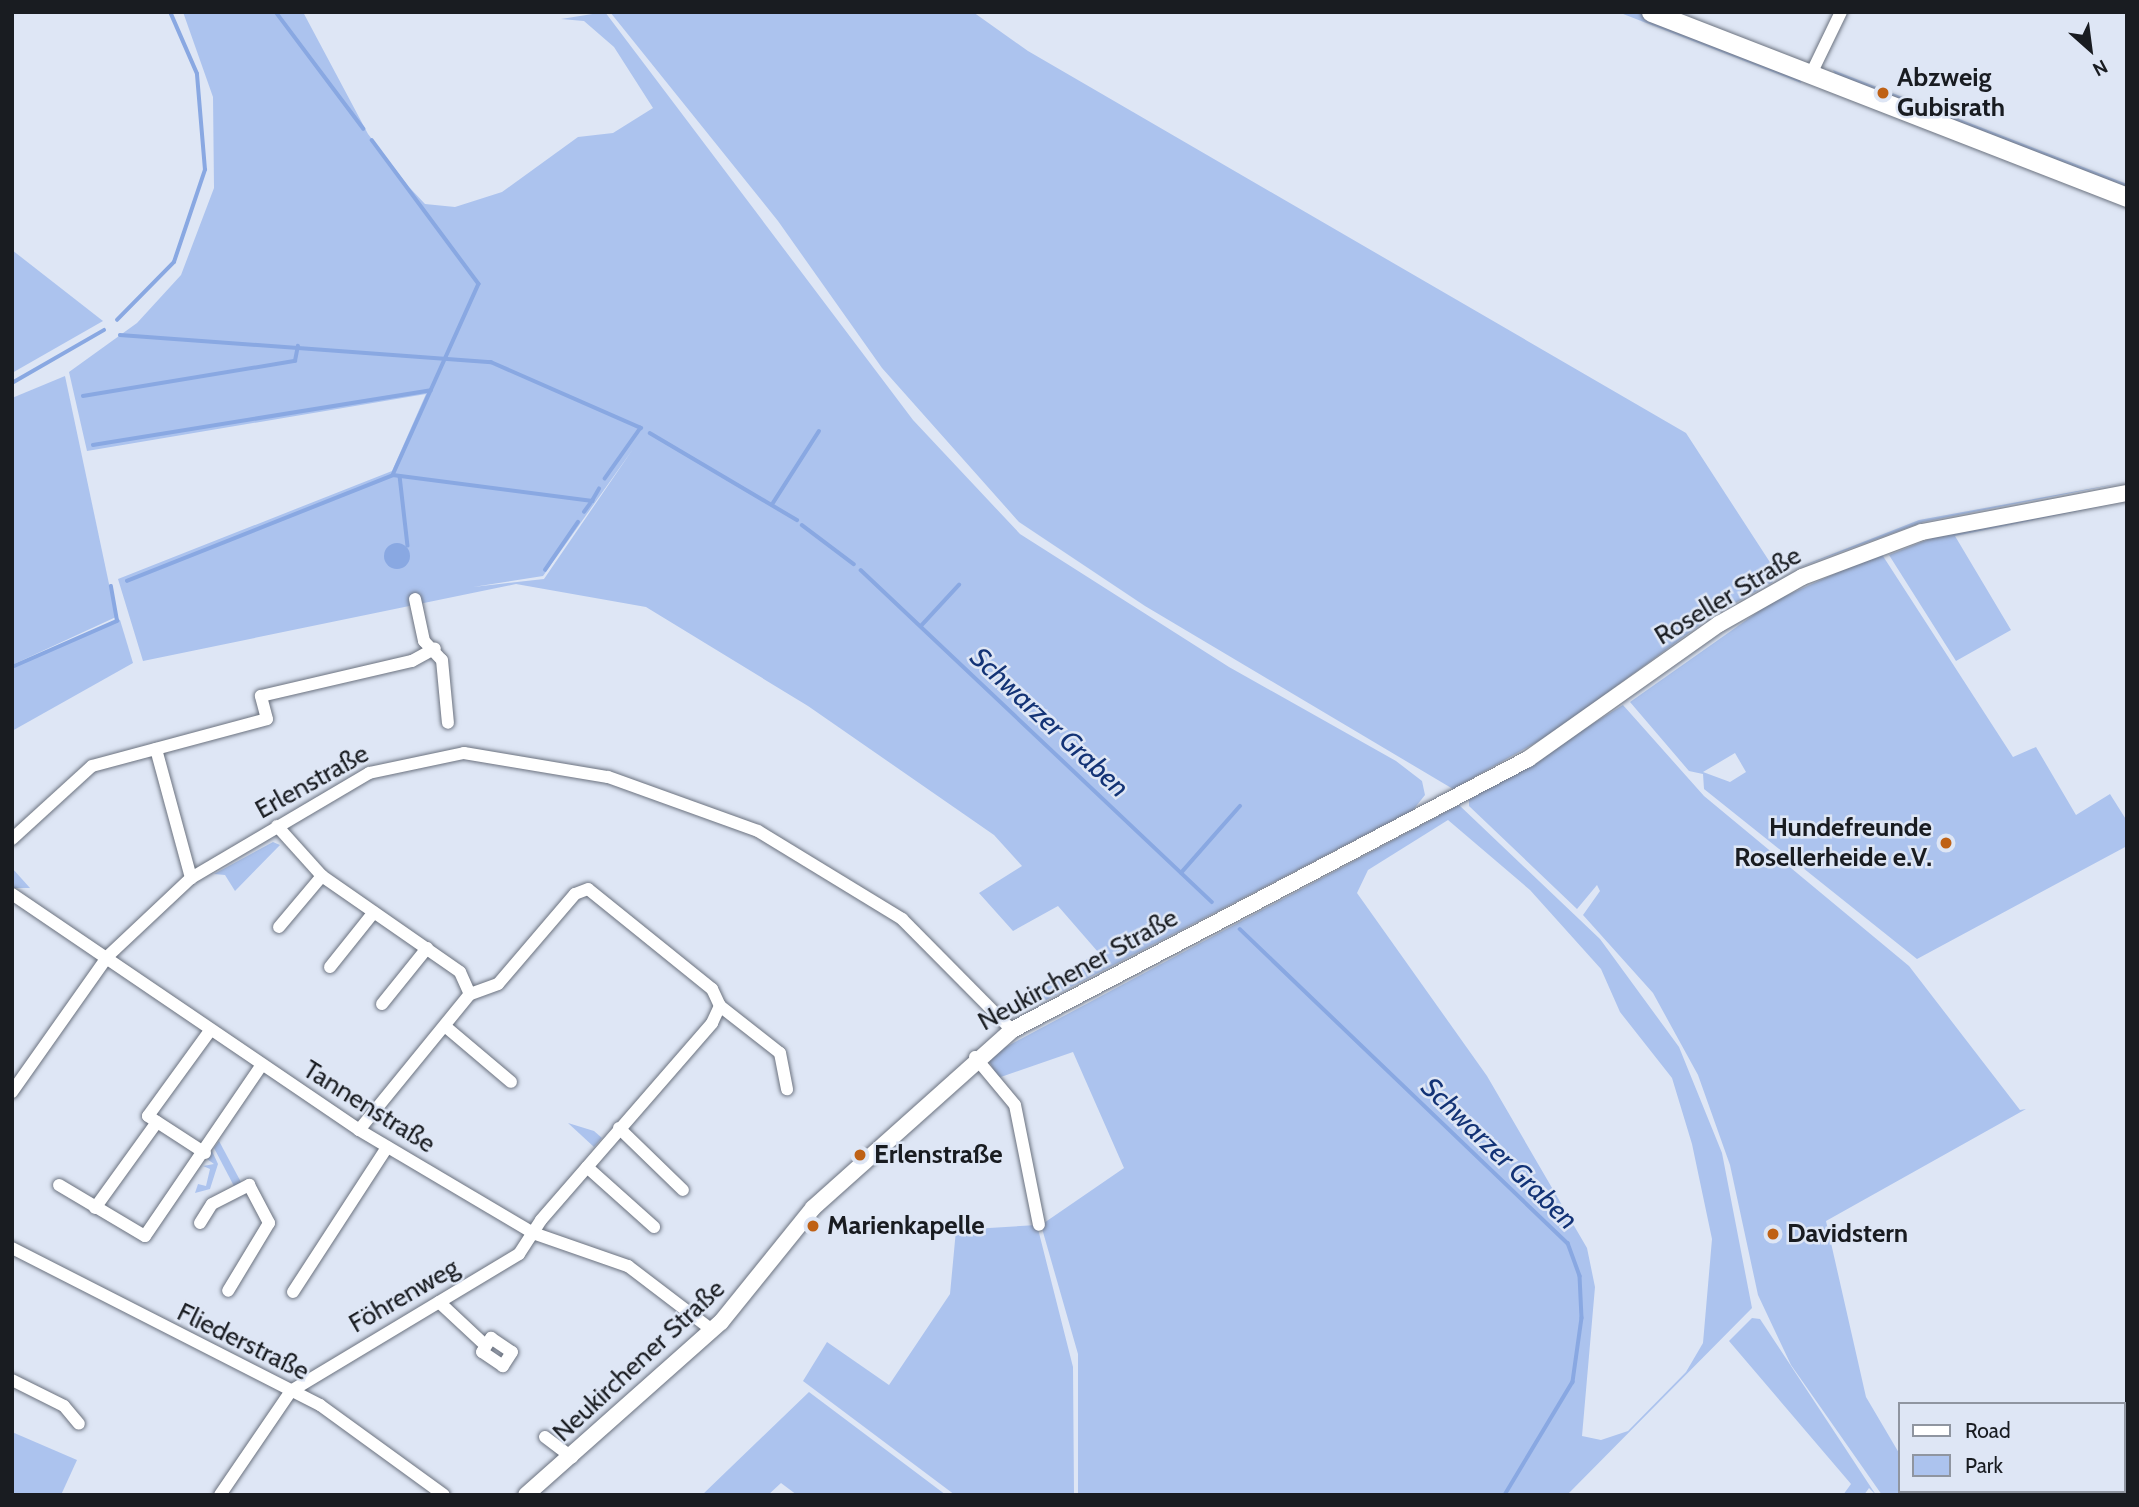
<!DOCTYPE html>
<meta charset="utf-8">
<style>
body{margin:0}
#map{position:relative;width:2139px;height:1507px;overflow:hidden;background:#dee6f5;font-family:Cabin,sans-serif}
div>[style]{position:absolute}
.green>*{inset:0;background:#acc3ee}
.water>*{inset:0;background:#89a8e2}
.round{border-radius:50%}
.stream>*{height:3.5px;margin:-1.75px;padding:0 1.75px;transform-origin:1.75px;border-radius:1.75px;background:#89a8e2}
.roads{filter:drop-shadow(0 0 2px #6b727f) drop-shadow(0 0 2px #6b727f)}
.minor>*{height:12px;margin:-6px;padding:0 6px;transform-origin:6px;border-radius:6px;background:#fff}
.tertiary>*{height:16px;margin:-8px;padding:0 8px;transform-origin:8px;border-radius:8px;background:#fff}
.primary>*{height:19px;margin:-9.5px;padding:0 9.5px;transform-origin:9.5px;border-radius:9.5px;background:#fff}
.dots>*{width:19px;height:19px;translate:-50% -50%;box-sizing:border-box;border:4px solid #dee6f5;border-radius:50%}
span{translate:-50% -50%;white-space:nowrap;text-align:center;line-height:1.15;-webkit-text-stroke:5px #dee6f5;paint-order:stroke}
.poi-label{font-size:26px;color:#191c21;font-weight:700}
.left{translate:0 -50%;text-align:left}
.right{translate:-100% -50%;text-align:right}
.street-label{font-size:26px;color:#191c21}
.water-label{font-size:28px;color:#133376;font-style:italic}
.frame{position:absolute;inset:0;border:14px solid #191c21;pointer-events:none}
.legend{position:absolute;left:1898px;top:1402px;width:228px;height:91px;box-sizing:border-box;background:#dee6f5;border:2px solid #8f95a0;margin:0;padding:9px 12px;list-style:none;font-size:21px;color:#191c21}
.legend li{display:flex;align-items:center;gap:14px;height:35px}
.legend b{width:35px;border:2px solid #8f95a0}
.north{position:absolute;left:2055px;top:14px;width:70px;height:70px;-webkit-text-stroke:5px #dee6f5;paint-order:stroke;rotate:152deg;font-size:19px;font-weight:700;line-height:28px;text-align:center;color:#191c21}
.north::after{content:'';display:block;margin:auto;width:24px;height:32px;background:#191c21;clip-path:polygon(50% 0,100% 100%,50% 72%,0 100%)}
</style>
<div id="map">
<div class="green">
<i style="clip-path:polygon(evenodd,183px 12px,303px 12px,368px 134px,409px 187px,425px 204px,455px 207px,502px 192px,578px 137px,613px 133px,653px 108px,614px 47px,584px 21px,561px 19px,605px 12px,913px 420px,1020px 534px,1229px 667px,1396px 761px,1422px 781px,1425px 795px,1413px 810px,1021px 1013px,1018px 1004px,1098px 952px,1058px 906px,1013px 931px,979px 893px,1022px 866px,994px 835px,808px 706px,646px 607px,516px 584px,143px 661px,118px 579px,392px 471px,426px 394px,87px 451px,69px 372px,137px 323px,181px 275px,214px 188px,213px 97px,183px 12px,633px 449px,544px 579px,473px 587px,543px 576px,633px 449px)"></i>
<i style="clip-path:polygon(610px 12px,973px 12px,1028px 51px,1686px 433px,1775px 570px,1773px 582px,1712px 616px,1551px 734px,1453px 789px,1145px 606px,1019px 522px,882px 368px,778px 221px)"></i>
<i style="clip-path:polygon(1618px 12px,1638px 12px,1800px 76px,1801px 83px)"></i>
<i style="clip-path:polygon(1833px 70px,2127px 184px,2127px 192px,1837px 78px)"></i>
<i style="clip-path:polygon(12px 250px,103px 321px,12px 373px)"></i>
<i style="clip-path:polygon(65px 376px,116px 617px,12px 665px,12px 398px)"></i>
<i style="clip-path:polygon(2127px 482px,1923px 522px,1789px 571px,1919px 520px)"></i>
<i style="clip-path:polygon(2127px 501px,1955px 536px,2011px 630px,1956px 661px,1889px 555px,1932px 538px)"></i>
<i style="clip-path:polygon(evenodd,1881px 553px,2013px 757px,2036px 747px,2076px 815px,2110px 794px,2127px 821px,2127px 846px,1917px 959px,1704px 789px,1703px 774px,1689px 771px,1630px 702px,1772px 602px,1881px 553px,1735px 753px,1746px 772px,1730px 782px,1703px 772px,1735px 753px)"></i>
<i style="clip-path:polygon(120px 620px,133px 663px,12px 731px,12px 668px)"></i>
<i style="clip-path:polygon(1623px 705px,1704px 796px,1909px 966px,2020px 1110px,2026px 1109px,1826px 1221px,1866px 1397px,1899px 1453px,1899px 1491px,1951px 1495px,1882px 1495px,1791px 1365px,1758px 1295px,1730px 1165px,1698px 1075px,1653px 993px,1583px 915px,1600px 891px,1597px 885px,1577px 909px,1469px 806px,1469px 800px)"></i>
<i style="clip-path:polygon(evenodd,1459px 805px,1600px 939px,1679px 1047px,1722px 1153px,1752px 1308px,1567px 1495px,1078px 1495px,1078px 1354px,1041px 1225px,1124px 1168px,1073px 1052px,998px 1078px,987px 1057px,1459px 805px,1448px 820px,1530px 890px,1601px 969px,1620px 1012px,1672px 1078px,1692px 1144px,1712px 1239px,1703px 1343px,1686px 1372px,1628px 1431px,1601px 1440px,1582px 1436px,1595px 1287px,1587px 1248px,1487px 1076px,1357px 893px,1368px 870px,1448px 820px)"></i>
<i style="clip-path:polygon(273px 842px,280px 845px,235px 891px,225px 875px,214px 874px)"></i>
<i style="clip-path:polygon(12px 868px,30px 888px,14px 888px)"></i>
<i style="clip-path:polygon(568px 1123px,594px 1131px,602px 1138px,594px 1147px)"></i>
<i style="clip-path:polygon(219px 1141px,242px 1184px,235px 1188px,214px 1148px)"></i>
<i style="clip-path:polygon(212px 1151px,218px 1164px,210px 1189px,195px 1193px,198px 1184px,206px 1186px,210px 1169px,203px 1166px,214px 1164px,207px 1159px)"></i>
<i style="clip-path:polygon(1037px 1225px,1073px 1367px,1074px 1495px,955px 1495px,803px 1381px,827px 1342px,889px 1385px,950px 1294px,956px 1230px)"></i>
<i style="clip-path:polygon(1752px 1318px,1760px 1319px,1876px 1495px,1869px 1488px,1864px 1495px,1843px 1495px,1851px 1484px,1729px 1341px)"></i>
<i style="clip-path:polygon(809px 1392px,946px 1495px,797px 1495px,781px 1483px,768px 1495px,702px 1495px)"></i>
<i style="clip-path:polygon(12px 1432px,77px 1460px,61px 1495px,12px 1495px)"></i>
</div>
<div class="water">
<i class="round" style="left:384px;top:543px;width:26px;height:26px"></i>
</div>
<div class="stream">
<i style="left:276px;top:12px;width:146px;rotate:53.1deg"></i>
<i style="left:372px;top:140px;width:179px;rotate:53.4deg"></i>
<i style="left:479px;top:284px;width:209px;rotate:114.2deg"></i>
<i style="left:117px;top:320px;width:81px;rotate:-45.5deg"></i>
<i style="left:174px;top:262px;width:97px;rotate:-71.4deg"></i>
<i style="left:205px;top:170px;width:96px;rotate:-94.8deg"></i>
<i style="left:197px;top:74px;width:68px;rotate:-113.5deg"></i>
<i style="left:120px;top:335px;width:372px;rotate:4.2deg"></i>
<i style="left:491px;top:362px;width:164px;rotate:23.7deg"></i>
<i style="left:641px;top:428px;width:62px;rotate:125.2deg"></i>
<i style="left:12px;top:383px;width:106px;rotate:-29.9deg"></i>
<i style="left:83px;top:396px;width:215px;rotate:-9.4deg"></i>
<i style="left:295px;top:361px;width:15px;rotate:-79deg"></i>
<i style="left:650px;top:433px;width:171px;rotate:30.6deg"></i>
<i style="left:93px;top:445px;width:342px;rotate:-9.2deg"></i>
<i style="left:400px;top:476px;width:70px;rotate:83.5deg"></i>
<i style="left:773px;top:503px;width:85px;rotate:-57.4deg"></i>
<i style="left:584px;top:512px;width:14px;rotate:-54deg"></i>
<i style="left:802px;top:525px;width:65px;rotate:36.9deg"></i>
<i style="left:545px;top:570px;width:58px;rotate:-55.5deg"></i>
<i style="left:861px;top:570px;width:483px;rotate:43.4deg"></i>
<i style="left:127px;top:581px;width:286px;rotate:-21.7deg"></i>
<i style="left:393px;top:475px;width:201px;rotate:7.4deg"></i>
<i style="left:592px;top:501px;width:14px;rotate:-60deg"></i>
<i style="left:921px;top:626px;width:56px;rotate:-47.2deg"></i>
<i style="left:12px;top:667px;width:115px;rotate:-23.7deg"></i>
<i style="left:117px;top:621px;width:35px;rotate:-100deg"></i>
<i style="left:1181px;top:873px;width:89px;rotate:-48.6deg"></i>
<i style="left:1240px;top:929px;width:454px;rotate:43.8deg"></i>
<i style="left:1568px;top:1243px;width:35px;rotate:70deg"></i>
<i style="left:1580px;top:1276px;width:42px;rotate:87.3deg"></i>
<i style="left:1582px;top:1318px;width:65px;rotate:98deg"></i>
<i style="left:1573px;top:1382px;width:132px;rotate:121deg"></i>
</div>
<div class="roads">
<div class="minor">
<i style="left:1811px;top:74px;width:69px;rotate:-64.2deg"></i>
<i style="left:415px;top:599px;width:43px;rotate:77.9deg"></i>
<i style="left:424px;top:641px;width:26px;rotate:47deg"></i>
<i style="left:442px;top:660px;width:63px;rotate:84.6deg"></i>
<i style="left:156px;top:749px;width:134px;rotate:74.8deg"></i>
<i style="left:277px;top:826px;width:67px;rotate:48deg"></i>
<i style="left:322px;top:876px;width:168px;rotate:34.8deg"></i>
<i style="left:460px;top:972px;width:24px;rotate:66deg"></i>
<i style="left:12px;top:839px;width:108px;rotate:-42.4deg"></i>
<i style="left:92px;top:766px;width:181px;rotate:-15deg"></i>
<i style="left:267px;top:719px;width:24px;rotate:-105deg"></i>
<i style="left:261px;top:696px;width:155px;rotate:-13.1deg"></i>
<i style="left:412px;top:661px;width:26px;rotate:-29deg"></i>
<i style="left:12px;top:894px;width:420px;rotate:34.2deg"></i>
<i style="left:359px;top:1130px;width:202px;rotate:30.6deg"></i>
<i style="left:533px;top:1233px;width:101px;rotate:19.2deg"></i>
<i style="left:628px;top:1266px;width:106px;rotate:37.3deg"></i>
<i style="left:279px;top:927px;width:67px;rotate:-49.9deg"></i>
<i style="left:330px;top:967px;width:70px;rotate:-51.3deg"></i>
<i style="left:382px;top:1004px;width:72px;rotate:-51.2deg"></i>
<i style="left:720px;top:1006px;width:76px;rotate:38.1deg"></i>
<i style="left:780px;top:1053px;width:37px;rotate:79deg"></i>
<i style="left:446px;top:1027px;width:85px;rotate:40.2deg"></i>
<i style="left:975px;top:1057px;width:62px;rotate:50.2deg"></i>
<i style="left:1015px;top:1105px;width:122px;rotate:78.7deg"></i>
<i style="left:12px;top:1092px;width:166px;rotate:-54.8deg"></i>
<i style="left:108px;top:956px;width:114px;rotate:-43.2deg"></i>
<i style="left:191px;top:878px;width:207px;rotate:-30.5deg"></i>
<i style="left:369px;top:773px;width:97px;rotate:-11.9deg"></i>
<i style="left:464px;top:753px;width:146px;rotate:9.5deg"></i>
<i style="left:608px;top:777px;width:159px;rotate:19.8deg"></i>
<i style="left:758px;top:831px;width:169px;rotate:31.4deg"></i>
<i style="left:902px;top:919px;width:156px;rotate:45.3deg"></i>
<i style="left:619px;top:1128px;width:89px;rotate:44.1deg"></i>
<i style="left:359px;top:1130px;width:176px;rotate:-50.8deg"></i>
<i style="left:205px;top:1153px;width:68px;rotate:-147deg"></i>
<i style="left:148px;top:1116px;width:104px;rotate:-54deg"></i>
<i style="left:587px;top:1167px;width:90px;rotate:41.8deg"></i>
<i style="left:59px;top:1185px;width:100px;rotate:30.7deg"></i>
<i style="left:145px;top:1236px;width:206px;rotate:-55.7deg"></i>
<i style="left:95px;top:1208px;width:106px;rotate:-54.2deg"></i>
<i style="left:200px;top:1223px;width:22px;rotate:-58deg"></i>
<i style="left:212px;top:1204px;width:42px;rotate:-27.2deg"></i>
<i style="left:249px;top:1185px;width:43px;rotate:62.2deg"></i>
<i style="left:269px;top:1223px;width:79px;rotate:121.1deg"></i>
<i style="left:12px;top:1248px;width:346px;rotate:27deg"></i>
<i style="left:320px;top:1405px;width:153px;rotate:36deg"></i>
<i style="left:293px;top:1292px;width:173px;rotate:-57deg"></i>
<i style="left:439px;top:1302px;width:64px;rotate:43.1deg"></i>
<i style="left:491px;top:1338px;width:25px;rotate:34deg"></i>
<i style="left:512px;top:1352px;width:17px;rotate:123deg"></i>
<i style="left:503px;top:1366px;width:25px;rotate:-146deg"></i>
<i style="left:482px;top:1352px;width:17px;rotate:-57deg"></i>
<i style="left:12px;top:1380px;width:58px;rotate:26.6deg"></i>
<i style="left:64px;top:1406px;width:23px;rotate:50deg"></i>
<i style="left:545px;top:1437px;width:34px;rotate:37deg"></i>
<i style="left:220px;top:1495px;width:126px;rotate:-55.7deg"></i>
<i style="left:291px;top:1391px;width:266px;rotate:-31deg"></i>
<i style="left:519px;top:1254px;width:40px;rotate:-57.1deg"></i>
<i style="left:541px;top:1220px;width:261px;rotate:-49deg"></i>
<i style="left:712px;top:1023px;width:19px;rotate:-65deg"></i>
<i style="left:720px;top:1006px;width:19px;rotate:-115deg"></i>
<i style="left:712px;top:989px;width:159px;rotate:-141.1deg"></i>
<i style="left:588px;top:889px;width:14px;rotate:159deg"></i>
<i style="left:575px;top:894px;width:118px;rotate:130.5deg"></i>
<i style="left:498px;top:984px;width:30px;rotate:160deg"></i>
</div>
<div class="tertiary">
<i style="left:526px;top:1495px;width:261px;rotate:-41.6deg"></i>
<i style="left:721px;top:1322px;width:146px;rotate:-51.1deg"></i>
<i style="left:813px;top:1208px;width:267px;rotate:-41.8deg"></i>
<i style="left:1012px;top:1030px;width:583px;rotate:-27.71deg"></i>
<i style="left:1528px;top:759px;width:234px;rotate:-35.3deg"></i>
<i style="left:1719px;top:624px;width:95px;rotate:-29.5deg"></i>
<i style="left:1802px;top:577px;width:128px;rotate:-20.6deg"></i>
<i style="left:1922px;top:532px;width:209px;rotate:-10.8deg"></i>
</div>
<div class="primary">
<i style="left:1651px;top:12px;width:511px;rotate:21.24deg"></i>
</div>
</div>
<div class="dots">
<i style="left:1883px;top:93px;background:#bf6115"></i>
<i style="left:1946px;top:843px;background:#bf6115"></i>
<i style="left:860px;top:1155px;background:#bf6115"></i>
<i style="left:813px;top:1226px;background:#bf6115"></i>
<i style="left:1773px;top:1234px;background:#bf6115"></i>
</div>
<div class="poi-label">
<span class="left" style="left:1897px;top:93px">Abzweig<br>Gubisrath</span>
<span class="right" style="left:1932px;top:843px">Hundefreunde<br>Rosellerheide e.V.</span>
<span class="left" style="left:874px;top:1155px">Erlenstraße</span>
<span class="left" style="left:827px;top:1226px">Marienkapelle</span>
<span class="left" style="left:1787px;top:1234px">Davidstern</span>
</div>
<div class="street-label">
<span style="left:1728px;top:596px;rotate:-31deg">Roseller Straße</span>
<span style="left:312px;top:782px;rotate:-29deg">Erlenstraße</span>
<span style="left:1078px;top:970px;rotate:-29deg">Neukirchener Straße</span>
<span style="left:369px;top:1107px;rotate:32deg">Tannenstraße</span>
<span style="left:404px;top:1296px;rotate:-30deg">Föhrenweg</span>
<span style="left:243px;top:1342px;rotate:26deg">Fliederstraße</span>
<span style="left:639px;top:1361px;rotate:-43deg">Neukirchener Straße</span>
</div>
<div class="water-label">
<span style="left:1050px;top:722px;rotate:43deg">Schwarzer Graben</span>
<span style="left:1500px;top:1153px;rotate:44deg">Schwarzer Graben</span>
</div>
<div class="frame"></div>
<ul class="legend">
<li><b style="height:9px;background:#fff"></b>Road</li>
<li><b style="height:19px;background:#acc3ee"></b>Park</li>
</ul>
<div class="north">N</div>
</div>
